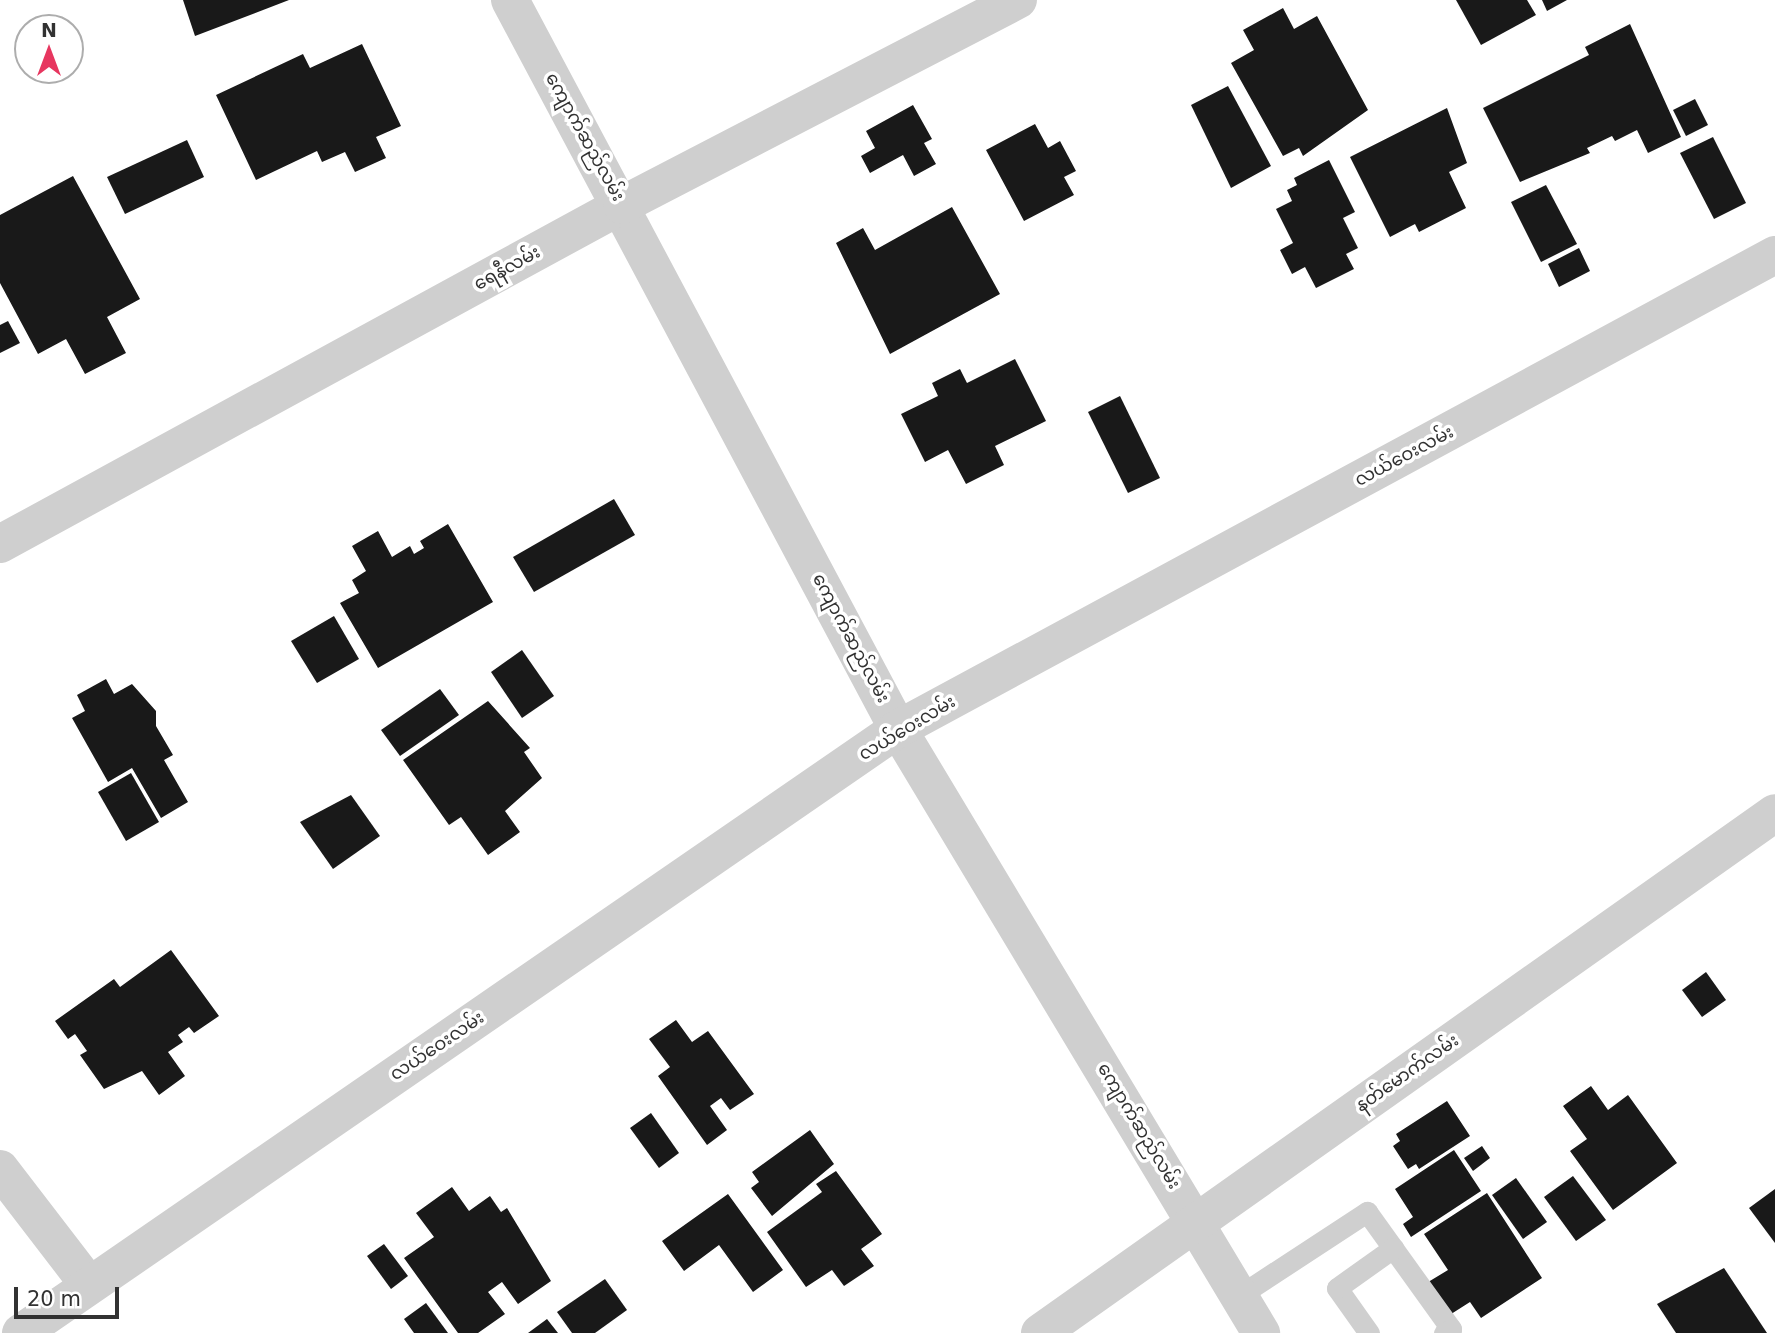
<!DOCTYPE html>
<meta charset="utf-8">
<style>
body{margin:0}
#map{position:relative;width:1775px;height:1333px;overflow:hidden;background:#fff;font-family:"DejaVu Sans","Noto Sans Myanmar",sans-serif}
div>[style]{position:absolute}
.building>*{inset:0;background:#191919}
.lane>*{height:21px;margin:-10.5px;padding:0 10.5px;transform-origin:10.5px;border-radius:10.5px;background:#cfcfcf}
.street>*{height:38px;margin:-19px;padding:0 19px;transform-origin:19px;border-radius:19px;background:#cfcfcf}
span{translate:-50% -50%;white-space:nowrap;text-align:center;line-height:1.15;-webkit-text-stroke:7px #fff;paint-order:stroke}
.street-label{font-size:18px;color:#323232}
.north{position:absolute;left:14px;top:14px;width:70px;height:70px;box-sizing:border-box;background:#fff;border:2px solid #adadad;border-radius:50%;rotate:0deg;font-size:19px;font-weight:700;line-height:28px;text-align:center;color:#323232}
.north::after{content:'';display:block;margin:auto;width:24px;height:32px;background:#e7365f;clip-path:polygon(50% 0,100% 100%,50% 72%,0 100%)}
.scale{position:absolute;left:14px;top:1287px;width:105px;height:32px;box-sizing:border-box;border:4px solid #323232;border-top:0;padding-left:9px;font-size:21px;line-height:24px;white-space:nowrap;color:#323232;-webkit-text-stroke:5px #fff;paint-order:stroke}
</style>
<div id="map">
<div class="building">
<i style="clip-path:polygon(183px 0,289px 0,195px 36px)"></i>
<i style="clip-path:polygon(1456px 0,1527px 0,1536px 15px,1481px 45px)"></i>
<i style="clip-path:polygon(1542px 0,1567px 0,1547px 11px)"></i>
<i style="clip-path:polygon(1283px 8px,1294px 29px,1317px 16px,1368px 110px,1303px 156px,1299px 148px,1283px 156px,1231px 63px,1254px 50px,1243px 30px)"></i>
<i style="clip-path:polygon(1630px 24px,1681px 137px,1648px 153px,1637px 130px,1615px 141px,1612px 136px,1587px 148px,1590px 153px,1520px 182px,1483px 108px,1589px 55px,1585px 47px)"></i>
<i style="clip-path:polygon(362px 44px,401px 126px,376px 137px,386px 158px,355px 172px,345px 152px,322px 162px,317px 151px,256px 180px,216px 95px,303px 54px,310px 68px)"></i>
<i style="clip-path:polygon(1228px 86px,1271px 166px,1231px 188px,1191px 105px)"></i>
<i style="clip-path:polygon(1695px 99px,1708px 125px,1686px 136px,1673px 110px)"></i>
<i style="clip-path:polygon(913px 105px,932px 139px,924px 143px,936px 164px,914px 176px,903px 155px,870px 173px,861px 156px,875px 148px,866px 131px)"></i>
<i style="clip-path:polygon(1447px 108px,1467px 163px,1449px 172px,1466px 208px,1419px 232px,1415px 224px,1390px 237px,1350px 157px)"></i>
<i style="clip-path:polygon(1035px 124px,1048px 148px,1060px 141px,1076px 171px,1064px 177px,1074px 195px,1024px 221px,986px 150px)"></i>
<i style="clip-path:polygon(1713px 137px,1746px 203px,1714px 219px,1680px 153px)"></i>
<i style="clip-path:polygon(187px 140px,204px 177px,125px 214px,107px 177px)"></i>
<i style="clip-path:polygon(1329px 160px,1355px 212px,1343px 218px,1358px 248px,1346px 254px,1354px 269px,1316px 288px,1305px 267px,1292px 274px,1280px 250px,1293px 243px,1276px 209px,1292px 201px,1287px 190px,1297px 185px,1294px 178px)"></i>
<i style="clip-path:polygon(73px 176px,140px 299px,107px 317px,126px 353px,85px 374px,66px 339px,38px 354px,0 283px,0 215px)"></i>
<i style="clip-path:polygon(1546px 185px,1577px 244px,1541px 262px,1511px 202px)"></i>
<i style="clip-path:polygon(952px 207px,1000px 294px,890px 354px,836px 243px,863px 228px,875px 250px)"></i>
<i style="clip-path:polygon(1579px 248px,1590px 271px,1559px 287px,1548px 264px)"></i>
<i style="clip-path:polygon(8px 321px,20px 343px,0 353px,0 325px)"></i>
<i style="clip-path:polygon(1015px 359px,1046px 421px,995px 446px,1004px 465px,966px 484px,948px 450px,925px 462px,901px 414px,938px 396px,932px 383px,960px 369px,967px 383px)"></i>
<i style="clip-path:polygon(1120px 396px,1160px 478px,1128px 493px,1088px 412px)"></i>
<i style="clip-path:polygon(614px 499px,635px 535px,534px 592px,513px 557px)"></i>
<i style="clip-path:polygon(448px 524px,493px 602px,378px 668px,340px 603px,359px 593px,352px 580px,366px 571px,352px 546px,378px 531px,392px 557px,410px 546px,414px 554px,424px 548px,420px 541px)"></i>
<i style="clip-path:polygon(334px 616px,359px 659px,317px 683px,291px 641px)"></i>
<i style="clip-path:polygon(522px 650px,554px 696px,522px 718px,491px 672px)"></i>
<i style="clip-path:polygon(106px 679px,114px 694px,132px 684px,156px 711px,156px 726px,173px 755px,164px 760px,188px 802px,161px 818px,132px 768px,108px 782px,72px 718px,85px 711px,77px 695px)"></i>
<i style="clip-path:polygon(440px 689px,459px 715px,400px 756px,381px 730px)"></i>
<i style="clip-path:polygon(488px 701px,530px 748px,524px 752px,542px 778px,505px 811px,520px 832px,488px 855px,461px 817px,449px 825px,403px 760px)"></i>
<i style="clip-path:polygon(131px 773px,159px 822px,126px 841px,98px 792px)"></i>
<i style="clip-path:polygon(351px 795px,380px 836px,333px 869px,300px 822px)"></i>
<i style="clip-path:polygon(171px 950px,219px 1016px,194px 1033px,189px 1027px,178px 1035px,183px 1042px,168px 1052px,185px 1076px,159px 1095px,142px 1071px,104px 1089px,80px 1055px,87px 1051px,75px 1034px,68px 1039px,55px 1021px,114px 979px,120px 987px)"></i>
<i style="clip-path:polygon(1706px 972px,1726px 1000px,1702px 1017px,1682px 990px)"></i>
<i style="clip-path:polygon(676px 1020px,692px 1042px,708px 1031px,754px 1094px,730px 1110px,721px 1098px,710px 1106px,727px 1130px,707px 1145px,658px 1076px,670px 1067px,649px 1039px)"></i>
<i style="clip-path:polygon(1591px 1086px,1608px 1110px,1628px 1095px,1677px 1163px,1613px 1210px,1570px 1151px,1587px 1139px,1563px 1106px)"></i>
<i style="clip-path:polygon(1447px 1101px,1470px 1136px,1419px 1169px,1416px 1164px,1408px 1169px,1393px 1146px,1400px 1141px,1396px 1134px)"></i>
<i style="clip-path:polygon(651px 1113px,679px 1153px,659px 1168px,630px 1128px)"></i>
<i style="clip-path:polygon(810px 1130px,834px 1164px,772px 1216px,751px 1188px,759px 1182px,752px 1172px)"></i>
<i style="clip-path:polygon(1482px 1146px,1490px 1158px,1473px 1171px,1464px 1158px)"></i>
<i style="clip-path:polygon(1454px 1150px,1481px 1191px,1411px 1237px,1403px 1224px,1413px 1217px,1395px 1189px)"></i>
<i style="clip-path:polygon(836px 1171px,882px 1234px,861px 1249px,874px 1266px,844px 1286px,832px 1270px,806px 1287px,767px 1232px,822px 1192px,816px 1184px)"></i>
<i style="clip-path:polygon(1573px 1176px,1606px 1220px,1576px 1241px,1544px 1197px)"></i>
<i style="clip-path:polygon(1516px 1178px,1547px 1222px,1523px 1239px,1492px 1195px)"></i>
<i style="clip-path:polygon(452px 1187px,469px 1211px,490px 1196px,501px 1212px,507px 1208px,551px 1281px,518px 1304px,502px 1282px,488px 1292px,505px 1314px,478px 1333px,458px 1333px,404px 1258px,434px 1237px,416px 1213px)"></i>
<i style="clip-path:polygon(1775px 1189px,1775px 1243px,1749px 1208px)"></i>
<i style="clip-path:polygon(1487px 1193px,1542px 1278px,1481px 1318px,1470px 1302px,1437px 1323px,1415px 1290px,1448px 1270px,1424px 1234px)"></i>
<i style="clip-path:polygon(728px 1194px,783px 1270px,753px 1292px,719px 1245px,684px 1271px,662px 1241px)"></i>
<i style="clip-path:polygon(384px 1244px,408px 1276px,391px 1289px,367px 1256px)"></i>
<i style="clip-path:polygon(1724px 1268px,1767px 1333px,1676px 1333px,1657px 1304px)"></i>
<i style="clip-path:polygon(605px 1279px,627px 1310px,595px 1333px,572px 1333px,557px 1312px)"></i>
<i style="clip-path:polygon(426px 1303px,448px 1333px,414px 1333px,404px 1319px)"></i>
<i style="clip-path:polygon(547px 1319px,558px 1333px,528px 1333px)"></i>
</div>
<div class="lane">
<i style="left:1240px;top:1295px;width:152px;rotate:-33.2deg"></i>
<i style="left:1367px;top:1212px;width:144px;rotate:54.3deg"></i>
<i style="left:1451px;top:1329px;width:8px;rotate:150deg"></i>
<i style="left:1369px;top:1333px;width:55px;rotate:-125.4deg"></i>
<i style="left:1337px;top:1288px;width:69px;rotate:-35.5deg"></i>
</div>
<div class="street">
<i style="left:510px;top:0;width:826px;rotate:61.98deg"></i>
<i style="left:898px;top:729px;width:705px;rotate:58.99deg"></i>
<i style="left:0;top:544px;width:708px;rotate:-28.59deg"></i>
<i style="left:622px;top:205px;width:446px;rotate:-27.4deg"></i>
<i style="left:0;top:1169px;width:146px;rotate:52.5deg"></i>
<i style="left:21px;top:1333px;width:1065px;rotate:-34.56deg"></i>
<i style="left:898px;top:729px;width:997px;rotate:-28.39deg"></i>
<i style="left:1040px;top:1333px;width:900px;rotate:-35.28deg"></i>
</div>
<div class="street-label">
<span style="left:585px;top:137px;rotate:61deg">ကျောက်ဆည်လမ်း</span>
<span style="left:507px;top:268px;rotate:-29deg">ရေနီလမ်း</span>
<span style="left:1404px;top:456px;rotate:-28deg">လယ်ဝေးလမ်း</span>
<span style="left:851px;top:638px;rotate:62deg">ကျောက်ဆည်လမ်း</span>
<span style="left:907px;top:728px;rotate:-31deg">လယ်ဝေးလမ်း</span>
<span style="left:437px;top:1046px;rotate:-34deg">လယ်ဝေးလမ်း</span>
<span style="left:1407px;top:1073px;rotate:-35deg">နတ်မောက်လမ်း</span>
<span style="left:1139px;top:1126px;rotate:59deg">ကျောက်ဆည်လမ်း</span>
</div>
<div class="north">N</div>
<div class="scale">20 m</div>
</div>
